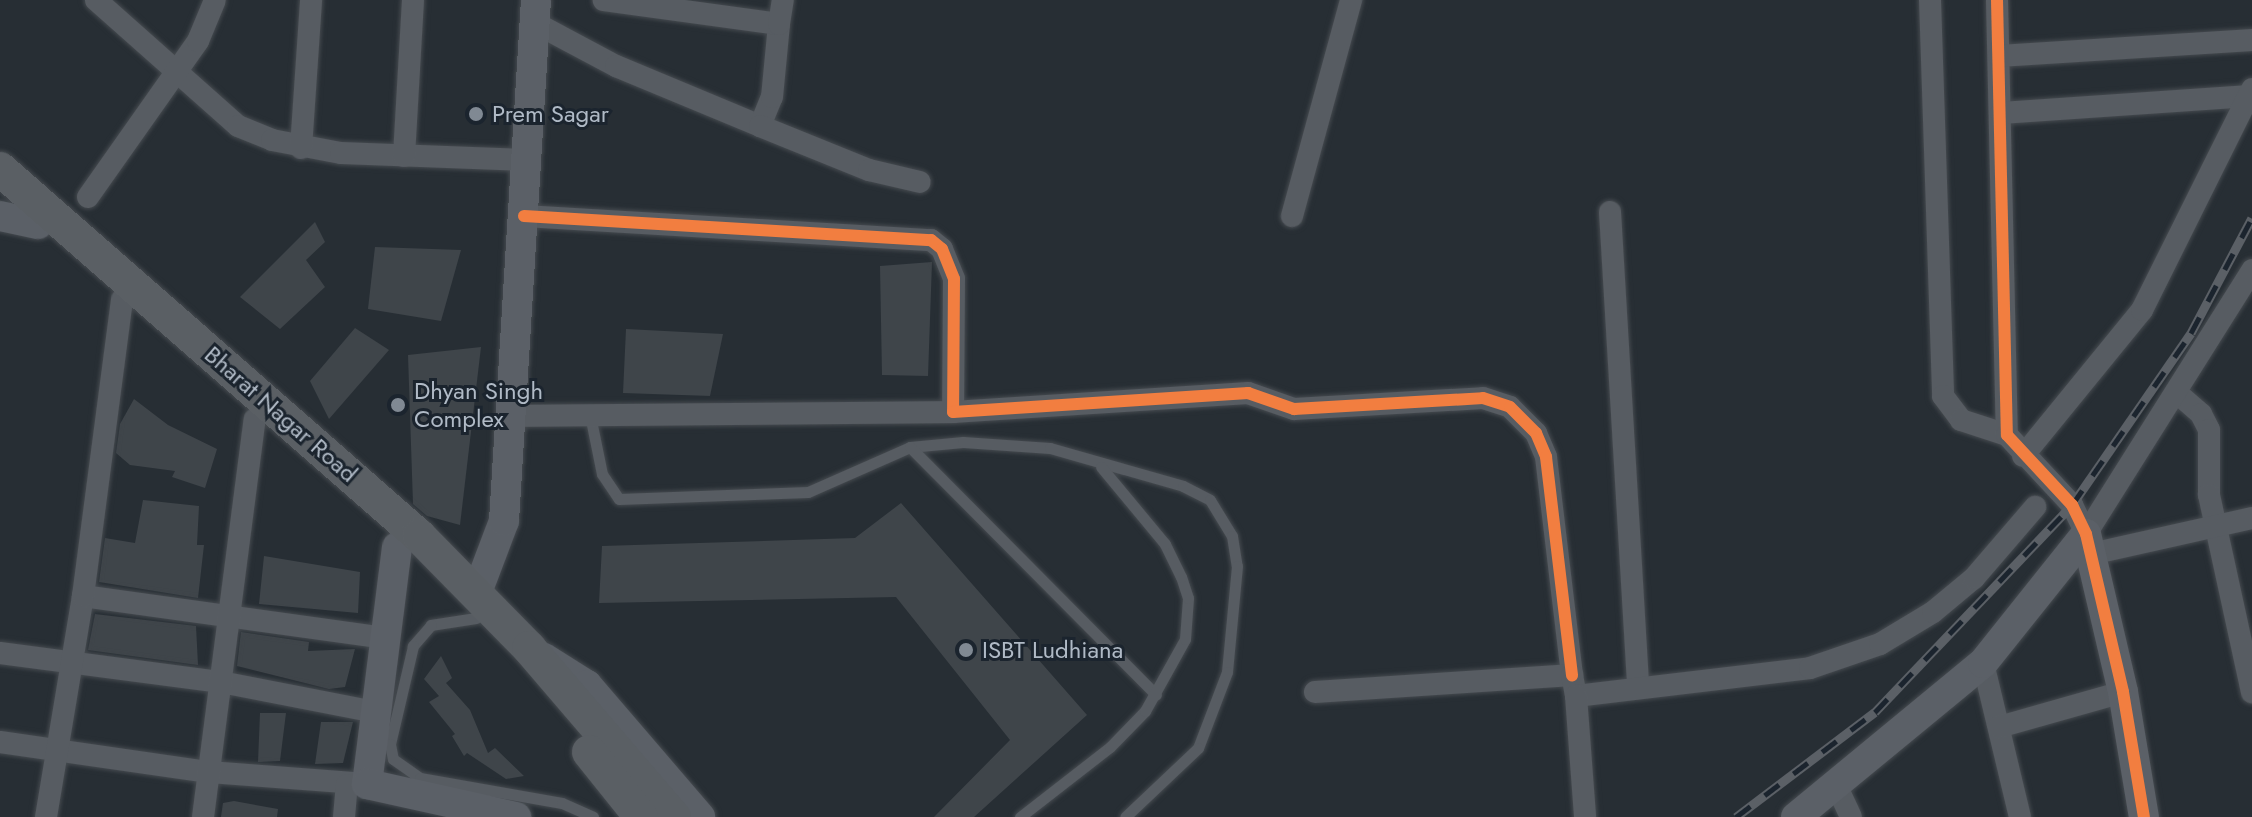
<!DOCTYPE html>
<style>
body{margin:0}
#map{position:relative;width:2252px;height:817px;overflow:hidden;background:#272e34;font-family:Jost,sans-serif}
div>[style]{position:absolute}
.building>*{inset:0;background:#3f454a}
.roads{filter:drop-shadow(0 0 2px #454a4f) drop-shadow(0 0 2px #454a4f)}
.lane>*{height:11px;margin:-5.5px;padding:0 5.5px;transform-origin:5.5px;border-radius:5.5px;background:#575c62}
.street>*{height:22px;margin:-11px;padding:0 11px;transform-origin:11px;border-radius:11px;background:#575c62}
.secondary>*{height:30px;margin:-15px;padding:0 15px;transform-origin:15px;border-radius:15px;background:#5b6067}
.primary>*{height:34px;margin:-17px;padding:0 17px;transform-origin:17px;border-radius:17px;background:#5a5f64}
.rail>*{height:9px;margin-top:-4.5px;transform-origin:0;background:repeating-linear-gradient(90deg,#1b242e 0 18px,#5b6066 0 36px);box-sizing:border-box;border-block:2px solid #5b6066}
.cycleway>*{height:12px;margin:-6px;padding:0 6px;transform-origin:6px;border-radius:6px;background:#f27e40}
.dots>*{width:22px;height:22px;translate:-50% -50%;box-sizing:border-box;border:4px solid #1b242e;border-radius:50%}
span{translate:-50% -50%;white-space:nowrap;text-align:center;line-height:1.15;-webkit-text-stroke:6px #1b242e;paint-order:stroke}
.poi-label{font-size:24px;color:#b0bac6}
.left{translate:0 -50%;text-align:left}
.street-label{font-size:24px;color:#b0bac6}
</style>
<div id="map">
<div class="building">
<i style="clip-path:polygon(315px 222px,325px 242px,306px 260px,325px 287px,280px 329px,240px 297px)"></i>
<i style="clip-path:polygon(375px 247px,461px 250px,441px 321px,368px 309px)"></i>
<i style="clip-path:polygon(932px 262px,928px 376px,882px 375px,880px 266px)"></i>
<i style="clip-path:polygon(355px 328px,389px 350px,329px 419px,310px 381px)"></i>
<i style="clip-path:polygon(626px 329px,723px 334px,710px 396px,623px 393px)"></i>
<i style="clip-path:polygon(481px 347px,460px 525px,427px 516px,413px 504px,408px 355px)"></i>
<i style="clip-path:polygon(134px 399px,168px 425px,217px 449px,205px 488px,172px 477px,175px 471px,130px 465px,116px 453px,120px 424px)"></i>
<i style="clip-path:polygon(143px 500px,199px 506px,197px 545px,204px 545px,198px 598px,99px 582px,105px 538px,135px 543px)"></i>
<i style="clip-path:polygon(901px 503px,1087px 715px,974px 817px,934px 817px,1010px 740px,896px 597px,599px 603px,602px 546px,855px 538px)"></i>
<i style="clip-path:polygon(264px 556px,360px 572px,358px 613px,259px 604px)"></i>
<i style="clip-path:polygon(95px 614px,196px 626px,198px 665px,88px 650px)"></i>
<i style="clip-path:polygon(241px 632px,309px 642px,308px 651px,355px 649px,345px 687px,329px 689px,237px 666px)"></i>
<i style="clip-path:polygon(441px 656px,452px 678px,446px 683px,470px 710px,488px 753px,495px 748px,524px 776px,506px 779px,467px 753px,464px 756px,452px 736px,455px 734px,429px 702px,439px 696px,424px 679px)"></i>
<i style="clip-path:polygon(260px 713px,286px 713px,280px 761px,258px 762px)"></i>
<i style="clip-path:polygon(321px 722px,353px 722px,343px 763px,315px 764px)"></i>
<i style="clip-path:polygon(234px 801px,278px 809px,277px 817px,221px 817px,223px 803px)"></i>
</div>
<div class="roads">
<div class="lane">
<i style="left:590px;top:415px;width:60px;rotate:78.5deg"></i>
<i style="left:602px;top:474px;width:30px;rotate:56deg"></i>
<i style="left:619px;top:499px;width:189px;rotate:-2.1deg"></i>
<i style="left:808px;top:492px;width:111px;rotate:-23.8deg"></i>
<i style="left:910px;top:447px;width:53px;rotate:-5.4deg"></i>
<i style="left:963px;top:442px;width:87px;rotate:3.9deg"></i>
<i style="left:1050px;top:448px;width:138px;rotate:15.9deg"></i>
<i style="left:1183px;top:486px;width:30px;rotate:27deg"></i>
<i style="left:1210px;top:500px;width:42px;rotate:58.6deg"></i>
<i style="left:1232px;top:536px;width:30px;rotate:81deg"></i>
<i style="left:1237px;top:566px;width:106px;rotate:95.4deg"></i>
<i style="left:1227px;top:672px;width:81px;rotate:110.9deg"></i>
<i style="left:1198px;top:748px;width:100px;rotate:136.6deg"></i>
<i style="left:910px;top:447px;width:349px;rotate:45.2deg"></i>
<i style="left:476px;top:618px;width:46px;rotate:171.2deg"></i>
<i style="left:431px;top:625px;width:28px;rotate:131deg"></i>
<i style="left:413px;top:646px;width:101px;rotate:103.2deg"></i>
<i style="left:390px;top:744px;width:15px;rotate:79deg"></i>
<i style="left:393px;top:759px;width:33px;rotate:35deg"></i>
<i style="left:420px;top:778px;width:144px;rotate:10deg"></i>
<i style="left:562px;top:803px;width:34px;rotate:24deg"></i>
<i style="left:1020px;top:817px;width:114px;rotate:-37.9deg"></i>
<i style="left:1110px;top:747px;width:50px;rotate:-45.8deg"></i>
<i style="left:1145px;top:711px;width:82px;rotate:-60.9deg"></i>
<i style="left:1185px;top:639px;width:41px;rotate:-85.8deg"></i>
<i style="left:1188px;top:598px;width:22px;rotate:-108deg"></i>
<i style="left:1181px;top:577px;width:37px;rotate:-116deg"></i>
<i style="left:1165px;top:544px;width:100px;rotate:-129.7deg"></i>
</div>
<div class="street">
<i style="left:96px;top:0;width:190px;rotate:41.6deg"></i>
<i style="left:238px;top:126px;width:37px;rotate:22deg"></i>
<i style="left:272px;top:140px;width:70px;rotate:10.7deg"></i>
<i style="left:341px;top:153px;width:185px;rotate:2.2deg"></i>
<i style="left:1930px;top:0;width:396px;rotate:88.1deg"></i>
<i style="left:1943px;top:396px;width:30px;rotate:53deg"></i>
<i style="left:1961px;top:420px;width:48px;rotate:18.1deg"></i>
<i style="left:1997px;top:0;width:435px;rotate:88.7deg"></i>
<i style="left:2007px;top:435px;width:96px;rotate:47.1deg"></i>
<i style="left:2072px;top:505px;width:32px;rotate:64deg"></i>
<i style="left:535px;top:23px;width:92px;rotate:28deg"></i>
<i style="left:616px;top:66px;width:156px;rotate:22.6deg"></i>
<i style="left:760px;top:126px;width:31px;rotate:-68deg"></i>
<i style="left:772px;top:97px;width:73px;rotate:-84.5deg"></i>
<i style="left:779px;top:24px;width:177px;rotate:-172.2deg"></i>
<i style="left:779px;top:24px;width:24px;rotate:-81deg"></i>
<i style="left:1999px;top:56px;width:254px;rotate:-3.6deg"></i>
<i style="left:2001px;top:113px;width:249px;rotate:-3.9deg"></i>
<i style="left:760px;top:126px;width:118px;rotate:22deg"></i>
<i style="left:869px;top:170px;width:52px;rotate:13.2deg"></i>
<i style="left:301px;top:148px;width:148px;rotate:-86.1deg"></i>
<i style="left:404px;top:156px;width:156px;rotate:-86.7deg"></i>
<i style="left:88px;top:197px;width:191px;rotate:-54.8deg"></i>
<i style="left:198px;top:41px;width:44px;rotate:-67.5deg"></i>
<i style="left:1610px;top:212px;width:477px;rotate:86.6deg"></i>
<i style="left:524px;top:216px;width:408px;rotate:3.4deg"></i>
<i style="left:931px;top:240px;width:14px;rotate:39deg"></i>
<i style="left:942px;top:249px;width:32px;rotate:68deg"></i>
<i style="left:954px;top:279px;width:133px;rotate:90.4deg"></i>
<i style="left:953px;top:412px;width:296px;rotate:-3.7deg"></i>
<i style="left:1248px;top:393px;width:49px;rotate:19.2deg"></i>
<i style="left:1294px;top:409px;width:189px;rotate:-3.3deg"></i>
<i style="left:1483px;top:398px;width:28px;rotate:18deg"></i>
<i style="left:1510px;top:407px;width:37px;rotate:45deg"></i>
<i style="left:1536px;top:433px;width:26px;rotate:67deg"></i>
<i style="left:1546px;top:457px;width:220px;rotate:83.2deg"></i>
<i style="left:1292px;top:216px;width:224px;rotate:-74.7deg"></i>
<i style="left:2177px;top:393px;width:32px;rotate:41deg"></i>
<i style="left:2201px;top:414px;width:18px;rotate:63deg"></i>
<i style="left:2209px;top:430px;width:65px;rotate:90deg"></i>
<i style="left:2209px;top:495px;width:202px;rotate:77.7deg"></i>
<i style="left:513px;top:416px;width:440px;rotate:-0.5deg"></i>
<i style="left:2023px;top:456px;width:188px;rotate:-50.8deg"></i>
<i style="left:2142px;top:310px;width:247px;rotate:-63.5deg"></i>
<i style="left:2086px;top:534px;width:312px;rotate:-57.8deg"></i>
<i style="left:2091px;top:554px;width:165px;rotate:-12.6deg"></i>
<i style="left:83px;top:596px;width:304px;rotate:7.9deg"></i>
<i style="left:0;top:653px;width:223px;rotate:7.5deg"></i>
<i style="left:221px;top:682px;width:157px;rotate:11deg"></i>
<i style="left:1983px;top:663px;width:158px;rotate:76.5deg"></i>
<i style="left:1315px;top:692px;width:258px;rotate:-3.8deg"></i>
<i style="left:1572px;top:675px;width:21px;rotate:79deg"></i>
<i style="left:1576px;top:696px;width:236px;rotate:-6.8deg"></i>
<i style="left:1810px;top:668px;width:74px;rotate:-18.9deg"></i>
<i style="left:1880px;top:644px;width:62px;rotate:-31.1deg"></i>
<i style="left:1933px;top:612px;width:53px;rotate:-39.7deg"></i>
<i style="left:1974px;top:578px;width:94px;rotate:-49.3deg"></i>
<i style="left:1576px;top:696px;width:121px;rotate:85.7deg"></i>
<i style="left:1999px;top:727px;width:129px;rotate:-15.8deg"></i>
<i style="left:0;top:742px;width:211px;rotate:8.2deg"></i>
<i style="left:209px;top:772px;width:158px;rotate:4.3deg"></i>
<i style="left:1837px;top:787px;width:33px;rotate:65deg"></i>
<i style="left:46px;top:817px;width:224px;rotate:-80.5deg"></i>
<i style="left:83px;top:596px;width:299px;rotate:-82.5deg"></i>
<i style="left:203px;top:817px;width:401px;rotate:-82.6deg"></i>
<i style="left:344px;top:817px;width:32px;rotate:-85deg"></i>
</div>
<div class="secondary">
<i style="left:0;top:216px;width:39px;rotate:12deg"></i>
<i style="left:2086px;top:534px;width:162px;rotate:76.8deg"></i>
<i style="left:2123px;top:692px;width:127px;rotate:80.5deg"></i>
<i style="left:397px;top:547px;width:239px;rotate:97.2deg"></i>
<i style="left:367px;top:784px;width:153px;rotate:12.5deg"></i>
<i style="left:476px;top:595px;width:79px;rotate:-69.3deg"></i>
<i style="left:504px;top:521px;width:522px;rotate:-86.49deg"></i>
<i style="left:544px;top:658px;width:51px;rotate:32.1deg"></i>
<i style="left:587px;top:685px;width:174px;rotate:49.4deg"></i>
<i style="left:1796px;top:817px;width:242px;rotate:-39.5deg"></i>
<i style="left:1983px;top:663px;width:165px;rotate:-51.4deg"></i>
</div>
<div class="primary">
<i style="left:0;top:169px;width:557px;rotate:41.21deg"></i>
<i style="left:419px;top:536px;width:157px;rotate:45.5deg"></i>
<i style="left:529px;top:648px;width:223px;rotate:49.4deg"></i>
<i style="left:589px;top:752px;width:83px;rotate:51.3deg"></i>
</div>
</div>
<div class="rail">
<i style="left:1736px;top:817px;width:174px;rotate:-37.1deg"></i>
<i style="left:1875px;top:712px;width:286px;rotate:-46.4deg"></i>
<i style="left:2072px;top:505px;width:209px;rotate:-55.3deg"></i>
<i style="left:2191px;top:333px;width:130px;rotate:-62.1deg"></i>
</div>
<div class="cycleway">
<i style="left:1997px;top:0;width:435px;rotate:88.7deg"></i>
<i style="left:2007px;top:435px;width:96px;rotate:47.1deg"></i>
<i style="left:2072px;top:505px;width:32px;rotate:64deg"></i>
<i style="left:2086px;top:534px;width:162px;rotate:76.8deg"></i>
<i style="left:2123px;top:692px;width:127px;rotate:80.5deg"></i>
<i style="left:524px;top:216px;width:408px;rotate:3.4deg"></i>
<i style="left:931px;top:240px;width:14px;rotate:39deg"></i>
<i style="left:942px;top:249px;width:32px;rotate:68deg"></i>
<i style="left:954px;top:279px;width:133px;rotate:90.4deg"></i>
<i style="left:953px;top:412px;width:296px;rotate:-3.7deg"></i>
<i style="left:1248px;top:393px;width:49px;rotate:19.2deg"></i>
<i style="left:1294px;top:409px;width:189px;rotate:-3.3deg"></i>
<i style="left:1483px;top:398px;width:28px;rotate:18deg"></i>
<i style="left:1510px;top:407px;width:37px;rotate:45deg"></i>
<i style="left:1536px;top:433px;width:26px;rotate:67deg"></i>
<i style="left:1546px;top:457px;width:220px;rotate:83.2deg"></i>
</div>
<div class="dots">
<i style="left:476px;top:114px;background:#808993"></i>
<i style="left:398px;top:405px;background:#808993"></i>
<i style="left:966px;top:650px;background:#808993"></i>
</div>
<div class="poi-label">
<span class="left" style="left:492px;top:114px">Prem Sagar</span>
<span class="left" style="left:414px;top:405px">Dhyan Singh<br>Complex</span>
<span class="left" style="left:982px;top:650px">ISBT Ludhiana</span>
</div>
<div class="street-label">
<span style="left:281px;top:414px;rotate:41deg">Bharat Nagar Road</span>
</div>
</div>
